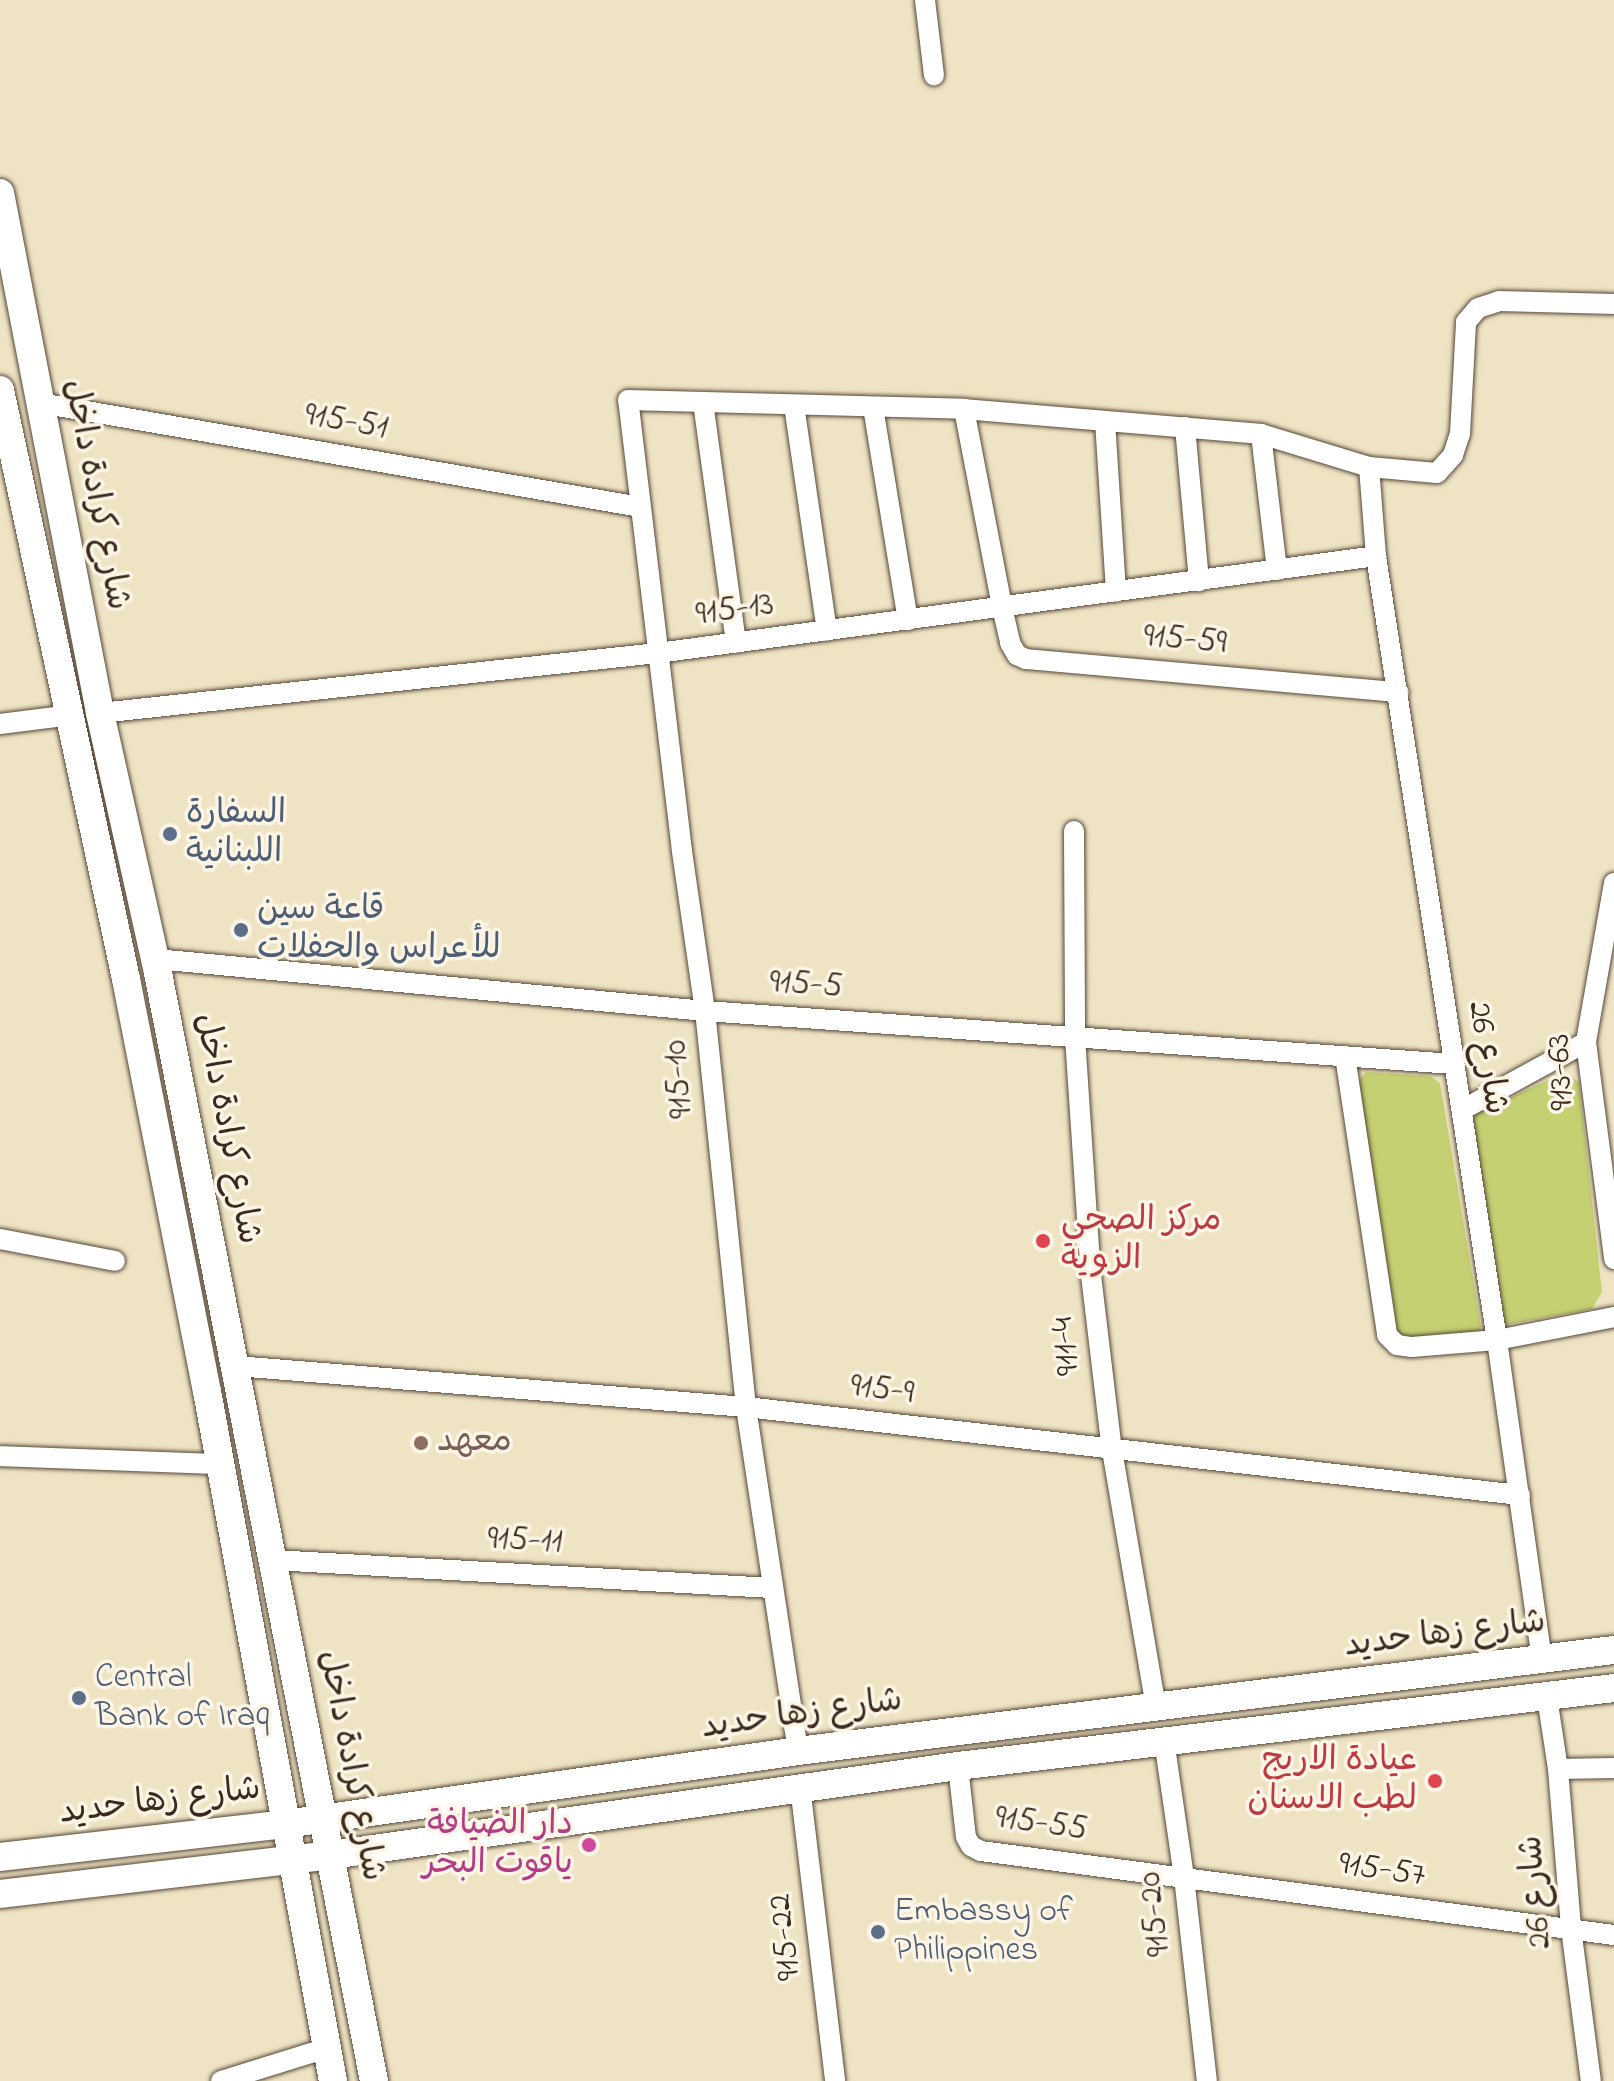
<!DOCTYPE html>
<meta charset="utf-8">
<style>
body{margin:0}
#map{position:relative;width:1614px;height:2081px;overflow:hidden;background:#eee4c4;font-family:"Indie Flower","Playpen Sans Arabic",sans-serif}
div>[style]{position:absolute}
.green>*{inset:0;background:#c4d072}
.roads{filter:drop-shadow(0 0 2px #564637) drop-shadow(0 0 2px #564637)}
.street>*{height:20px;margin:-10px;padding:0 10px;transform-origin:10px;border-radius:10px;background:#fff}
.secondary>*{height:28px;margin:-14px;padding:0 14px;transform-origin:14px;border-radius:14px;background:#fff}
.dots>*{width:22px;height:22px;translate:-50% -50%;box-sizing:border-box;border:4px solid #fcf5e5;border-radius:50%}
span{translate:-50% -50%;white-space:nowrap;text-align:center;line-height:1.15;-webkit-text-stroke:7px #fcf5e5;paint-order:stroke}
.street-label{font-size:34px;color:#3b2a1e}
.service-label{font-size:34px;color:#4e5e75}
.left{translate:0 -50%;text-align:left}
.health-label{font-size:34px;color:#be3a42}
.right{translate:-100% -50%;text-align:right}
.education-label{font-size:34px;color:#785e54}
.hotel-label{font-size:34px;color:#b23c85}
</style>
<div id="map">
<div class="green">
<i style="clip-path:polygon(1366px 1072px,1430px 1076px,1440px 1083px,1481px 1326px,1479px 1334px,1412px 1342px,1400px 1337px,1394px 1327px,1358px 1091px,1360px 1079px)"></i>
<i style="clip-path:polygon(1557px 1076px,1570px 1076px,1579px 1082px,1602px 1292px,1592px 1309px,1504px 1325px,1472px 1115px)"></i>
</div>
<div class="roads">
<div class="street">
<i style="left:925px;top:0;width:76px;rotate:83.2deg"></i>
<i style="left:703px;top:402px;width:243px;rotate:82.2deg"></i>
<i style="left:40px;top:403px;width:609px;rotate:9.83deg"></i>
<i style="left:794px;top:405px;width:228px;rotate:81.7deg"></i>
<i style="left:873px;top:407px;width:216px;rotate:80.7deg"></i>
<i style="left:964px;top:409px;width:202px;rotate:79.1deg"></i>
<i style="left:1002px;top:607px;width:37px;rotate:77deg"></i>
<i style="left:1010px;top:643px;width:14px;rotate:60deg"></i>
<i style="left:1017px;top:655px;width:10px;rotate:24deg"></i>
<i style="left:1026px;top:659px;width:374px;rotate:5.1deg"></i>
<i style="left:1105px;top:421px;width:171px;rotate:86.3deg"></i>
<i style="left:1185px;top:427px;width:155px;rotate:84.8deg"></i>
<i style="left:1261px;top:434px;width:137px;rotate:83.3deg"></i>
<i style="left:1369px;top:467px;width:89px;rotate:85.5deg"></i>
<i style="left:1376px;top:556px;width:793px;rotate:81.23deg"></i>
<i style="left:1497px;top:1340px;width:322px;rotate:82deg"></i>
<i style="left:100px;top:713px;width:561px;rotate:-6.14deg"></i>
<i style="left:658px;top:653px;width:725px;rotate:-7.69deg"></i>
<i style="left:0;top:724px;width:72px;rotate:-7.2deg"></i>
<i style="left:1074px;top:831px;width:206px;rotate:89.7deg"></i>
<i style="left:1075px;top:1037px;width:239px;rotate:86.2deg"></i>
<i style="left:1091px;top:1275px;width:176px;rotate:83.2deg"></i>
<i style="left:1112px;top:1450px;width:261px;rotate:80.3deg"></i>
<i style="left:1614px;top:883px;width:161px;rotate:100deg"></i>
<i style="left:1586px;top:1042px;width:219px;rotate:82.6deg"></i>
<i style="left:156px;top:959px;width:551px;rotate:5.41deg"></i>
<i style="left:705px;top:1011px;width:751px;rotate:4.05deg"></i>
<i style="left:1345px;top:1056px;width:282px;rotate:81.4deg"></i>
<i style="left:1387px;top:1335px;width:14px;rotate:45deg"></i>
<i style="left:1397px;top:1345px;width:15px;rotate:8deg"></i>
<i style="left:1412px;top:1347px;width:85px;rotate:-4.7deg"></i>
<i style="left:1497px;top:1340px;width:119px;rotate:-11.1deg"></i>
<i style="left:1462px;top:1110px;width:141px;rotate:-28.7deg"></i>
<i style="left:0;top:1239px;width:117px;rotate:10.8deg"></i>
<i style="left:236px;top:1366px;width:512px;rotate:4.6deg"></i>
<i style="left:746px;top:1407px;width:779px;rotate:6.49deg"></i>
<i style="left:0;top:1456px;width:220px;rotate:2.1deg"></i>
<i style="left:273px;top:1560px;width:501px;rotate:3.21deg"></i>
<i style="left:1547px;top:1697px;width:73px;rotate:81.3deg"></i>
<i style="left:1558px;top:1769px;width:160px;rotate:85.3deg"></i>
<i style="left:1571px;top:1928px;width:154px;rotate:82.6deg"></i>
<i style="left:1164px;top:1740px;width:138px;rotate:81.7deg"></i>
<i style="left:1184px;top:1877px;width:205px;rotate:83.6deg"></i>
<i style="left:798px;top:1751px;width:348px;rotate:-98.6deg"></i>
<i style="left:746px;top:1407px;width:398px;rotate:-95.9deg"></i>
<i style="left:705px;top:1011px;width:162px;rotate:-98.2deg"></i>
<i style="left:682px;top:851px;width:454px;rotate:-96.8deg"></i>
<i style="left:628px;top:400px;width:336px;rotate:1.5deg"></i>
<i style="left:964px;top:409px;width:298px;rotate:4.8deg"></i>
<i style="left:1261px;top:434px;width:113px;rotate:17deg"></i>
<i style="left:1369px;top:467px;width:68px;rotate:5deg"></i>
<i style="left:1437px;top:473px;width:24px;rotate:-48deg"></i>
<i style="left:1453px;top:455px;width:22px;rotate:-72deg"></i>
<i style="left:1460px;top:434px;width:112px;rotate:-86.9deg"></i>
<i style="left:1466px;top:322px;width:18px;rotate:-49deg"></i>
<i style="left:1478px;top:308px;width:22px;rotate:-18deg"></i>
<i style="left:1499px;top:301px;width:115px;rotate:1.5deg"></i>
<i style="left:958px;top:1766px;width:71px;rotate:83.6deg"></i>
<i style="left:966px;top:1837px;width:10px;rotate:61deg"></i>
<i style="left:971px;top:1846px;width:11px;rotate:27deg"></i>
<i style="left:981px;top:1851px;width:639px;rotate:7.56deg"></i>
<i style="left:1558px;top:1769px;width:56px;rotate:-1deg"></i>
<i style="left:800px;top:1786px;width:297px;rotate:83.2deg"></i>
<i style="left:221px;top:2081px;width:111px;rotate:-17.3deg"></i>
</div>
<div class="secondary">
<i style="left:0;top:193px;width:530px;rotate:79.11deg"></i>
<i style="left:100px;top:713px;width:266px;rotate:77.4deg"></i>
<i style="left:158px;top:973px;width:1129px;rotate:78.97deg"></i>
<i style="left:0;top:390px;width:602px;rotate:77.93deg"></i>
<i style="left:126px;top:979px;width:420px;rotate:78.9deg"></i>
<i style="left:207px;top:1391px;width:701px;rotate:79.65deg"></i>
<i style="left:0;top:1857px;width:288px;rotate:-6.6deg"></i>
<i style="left:286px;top:1824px;width:517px;rotate:-8.11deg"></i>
<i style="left:798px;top:1751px;width:822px;rotate:-7.06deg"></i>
<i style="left:0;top:1894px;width:333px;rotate:-6.7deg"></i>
<i style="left:331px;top:1855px;width:633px;rotate:-8.08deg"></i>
<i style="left:958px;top:1766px;width:661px;rotate:-6.78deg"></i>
</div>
</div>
<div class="dots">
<i style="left:170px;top:834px;background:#5c6f8a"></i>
<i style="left:241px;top:930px;background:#5c6f8a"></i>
<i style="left:1043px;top:1241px;background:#e0444e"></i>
<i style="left:421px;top:1443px;background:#8d6e63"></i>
<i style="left:79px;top:1698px;background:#5c6f8a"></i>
<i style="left:1435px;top:1781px;background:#e0444e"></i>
<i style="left:589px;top:1845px;background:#d1479c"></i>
<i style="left:878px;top:1932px;background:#5c6f8a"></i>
</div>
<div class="street-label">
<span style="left:346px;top:423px;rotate:10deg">915-51</span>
<span style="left:95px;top:495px;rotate:79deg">شارع كرادة داخل</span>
<span style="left:735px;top:611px;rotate:-8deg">915-13</span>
<span style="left:1185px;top:641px;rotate:5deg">915-59</span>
<span style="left:806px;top:986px;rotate:4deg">915-5</span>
<span style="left:1486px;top:1058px;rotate:81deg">شارع 26</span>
<span style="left:1562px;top:1072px;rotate:-93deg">913-63</span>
<span style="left:680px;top:1079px;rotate:-95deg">915-10</span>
<span style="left:226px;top:1129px;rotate:79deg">شارع كرادة داخل</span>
<span style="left:1067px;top:1346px;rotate:-97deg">911-4</span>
<span style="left:882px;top:1391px;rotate:7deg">915-9</span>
<span style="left:525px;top:1542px;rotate:3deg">915-11</span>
<span style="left:1445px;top:1635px;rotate:-7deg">شارع زها حديد</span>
<span style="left:802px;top:1715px;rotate:-8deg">شارع زها حديد</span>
<span style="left:350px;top:1766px;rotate:79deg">شارع كرادة داخل</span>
<span style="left:160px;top:1802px;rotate:-7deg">شارع زها حديد</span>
<span style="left:1041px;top:1825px;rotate:8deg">915-55</span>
<span style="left:1382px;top:1871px;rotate:8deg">915-57</span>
<span style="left:1537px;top:1892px;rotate:-95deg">شارع 26</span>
<span style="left:1156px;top:1914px;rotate:-97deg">915-20</span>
<span style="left:786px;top:1937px;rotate:-97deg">915-22</span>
</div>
<div class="service-label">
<span class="left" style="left:186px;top:834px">السفارة<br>اللبنانية</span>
<span class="left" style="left:257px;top:930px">قاعة سين<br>للأعراس والحفلات</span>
<span class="left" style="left:95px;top:1698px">Central<br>Bank of Iraq</span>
<span class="left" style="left:894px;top:1932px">Embassy of<br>Philippines</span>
</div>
<div class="health-label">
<span class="left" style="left:1061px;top:1241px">مركز الصحي<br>الزوية</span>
<span class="right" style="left:1417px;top:1781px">عيادة الاريج<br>لطب الاسنان</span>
</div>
<div class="education-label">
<span class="left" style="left:437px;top:1443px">معهد</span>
</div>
<div class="hotel-label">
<span class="right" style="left:573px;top:1845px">دار الضيافة<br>ياقوت البحر</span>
</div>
</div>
